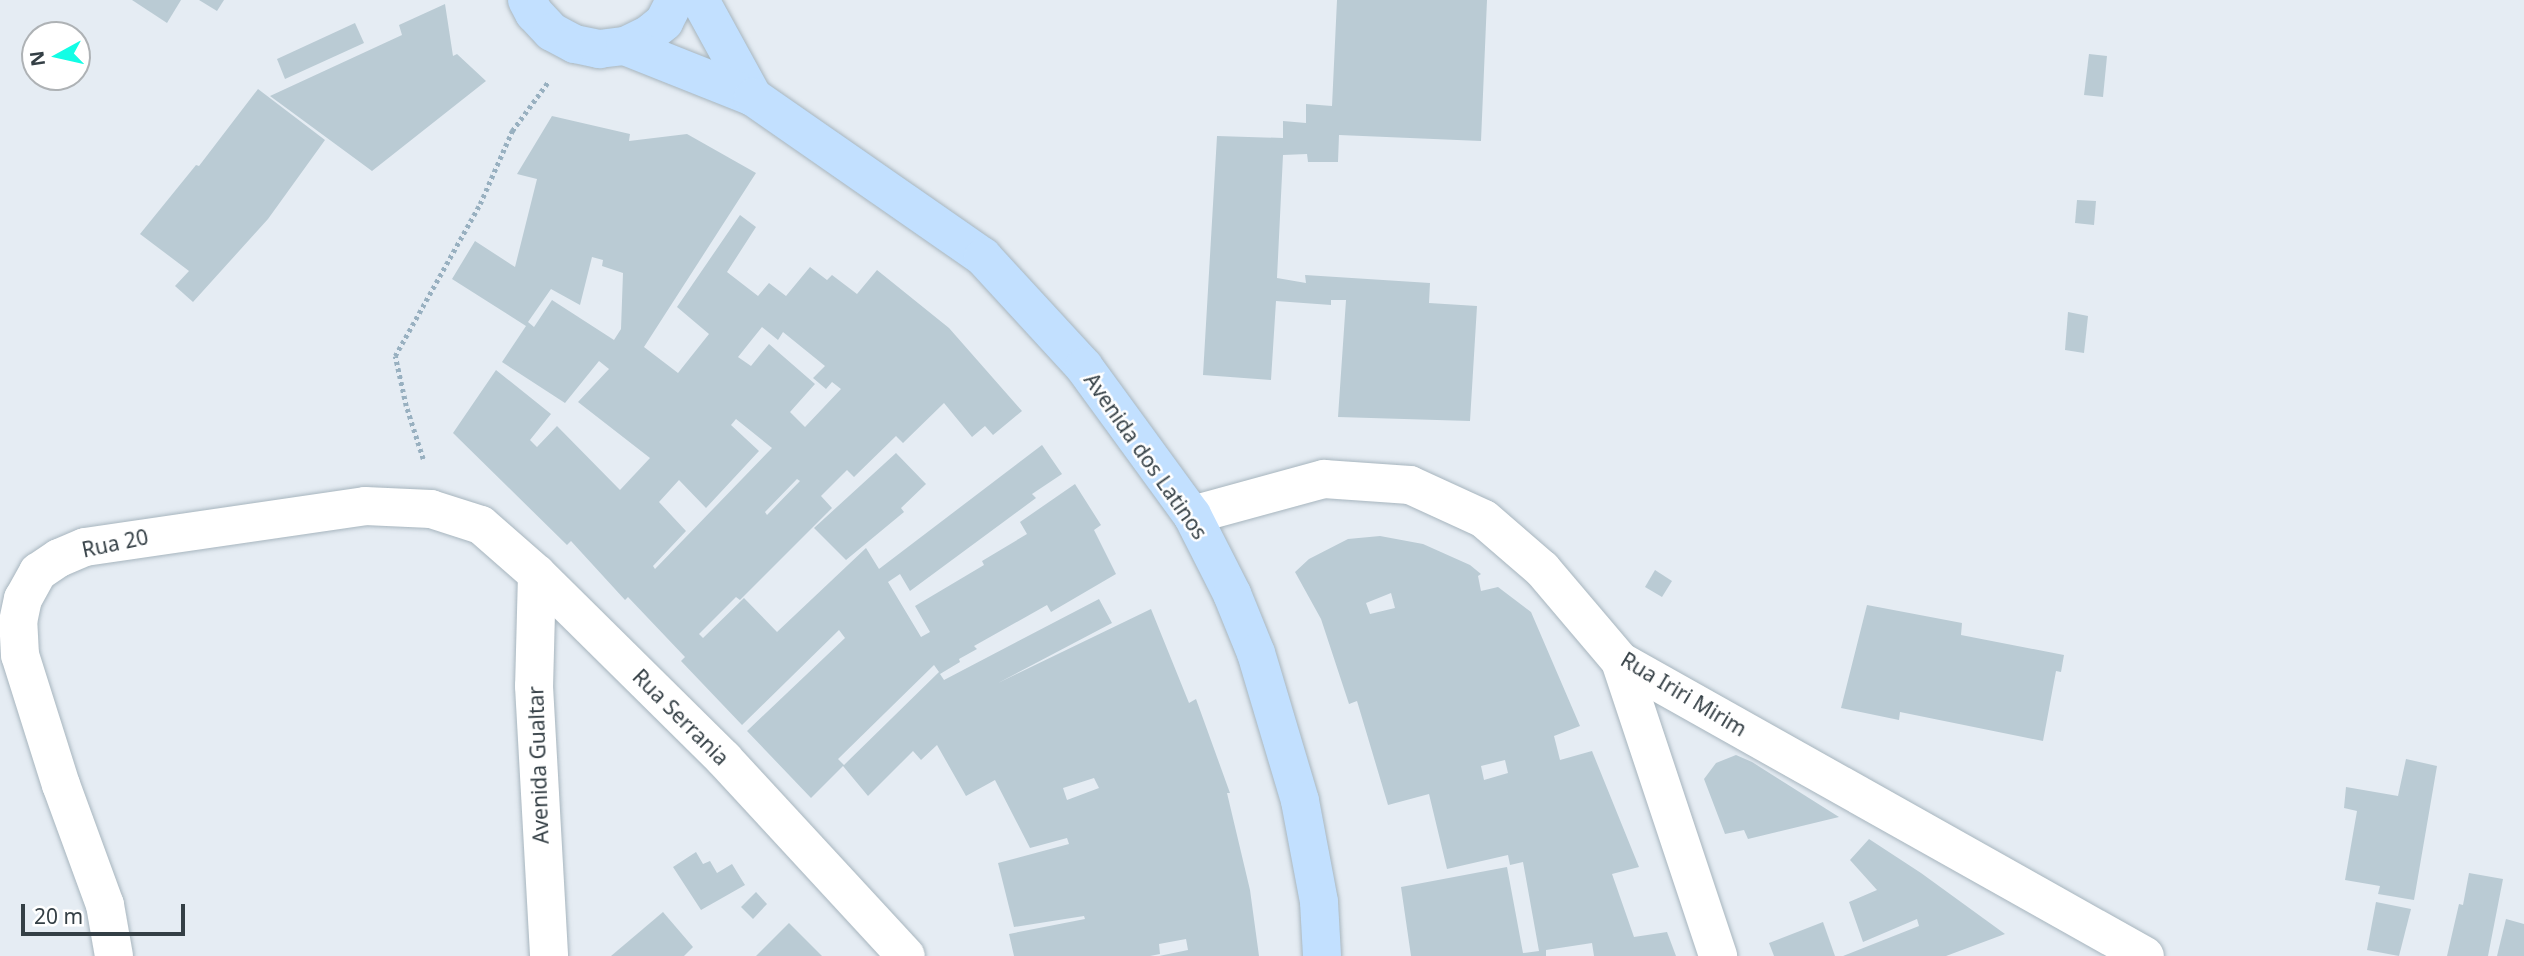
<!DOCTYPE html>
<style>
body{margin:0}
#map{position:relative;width:2524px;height:956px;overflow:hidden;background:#e5ecf3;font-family:"Noto Sans",sans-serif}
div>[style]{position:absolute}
.building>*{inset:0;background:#bacbd4}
.path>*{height:4.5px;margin-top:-2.25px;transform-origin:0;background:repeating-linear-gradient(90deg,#98b0c0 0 3.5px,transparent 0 7px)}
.roads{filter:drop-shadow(0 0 2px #a7b5be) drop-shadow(0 0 2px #a7b5be)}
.street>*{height:38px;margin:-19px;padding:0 19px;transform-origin:19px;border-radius:19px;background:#fff}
.secondary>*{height:38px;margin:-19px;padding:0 19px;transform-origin:19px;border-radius:19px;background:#c2e0ff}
span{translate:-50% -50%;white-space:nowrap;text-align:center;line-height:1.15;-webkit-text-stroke:5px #fff;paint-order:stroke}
.street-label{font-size:21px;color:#343f45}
.north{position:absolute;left:21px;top:21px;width:70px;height:70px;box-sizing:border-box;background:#fff;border:2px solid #aeb2b5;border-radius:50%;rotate:262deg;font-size:19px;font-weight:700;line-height:28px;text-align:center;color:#343f45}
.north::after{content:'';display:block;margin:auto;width:24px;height:32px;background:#12fde5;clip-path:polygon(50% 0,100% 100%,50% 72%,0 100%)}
.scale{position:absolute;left:21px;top:904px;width:164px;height:32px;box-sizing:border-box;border:4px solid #343f45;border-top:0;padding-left:9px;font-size:21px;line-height:24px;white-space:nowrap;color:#343f45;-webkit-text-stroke:5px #fff;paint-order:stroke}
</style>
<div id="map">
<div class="building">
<i style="clip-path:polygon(132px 0,181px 0,167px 23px)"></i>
<i style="clip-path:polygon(199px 0,224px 0,217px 11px)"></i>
<i style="clip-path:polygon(1337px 0,1487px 0,1481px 141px,1339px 135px,1338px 162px,1308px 162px,1307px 154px,1283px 155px,1277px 278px,1306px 283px,1305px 275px,1430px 283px,1429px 303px,1477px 306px,1470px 421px,1338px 417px,1346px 300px,1331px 300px,1331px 305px,1276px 301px,1271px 380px,1203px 375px,1217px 136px,1283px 138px,1283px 121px,1306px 123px,1306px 104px,1332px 106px)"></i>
<i style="clip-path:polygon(445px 4px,453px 56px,457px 54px,486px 81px,372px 171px,270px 96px,402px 35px,399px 25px)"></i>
<i style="clip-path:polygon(355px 23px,364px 43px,285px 79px,277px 59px)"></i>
<i style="clip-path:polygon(2089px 54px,2107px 56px,2103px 97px,2084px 95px)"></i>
<i style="clip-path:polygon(258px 89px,325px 140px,268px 219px,193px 302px,175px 286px,189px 271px,140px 234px,196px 165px,199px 166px)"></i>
<i style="clip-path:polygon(evenodd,552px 116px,630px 134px,629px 141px,687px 134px,756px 173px,644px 347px,678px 373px,709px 334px,677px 307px,740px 215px,756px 227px,727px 272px,758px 296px,769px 283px,786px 296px,810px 267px,827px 280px,832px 275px,857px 294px,877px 270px,949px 328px,1022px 411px,993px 435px,985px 426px,972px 437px,944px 403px,903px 443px,896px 436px,854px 477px,847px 470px,821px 496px,832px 508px,740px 600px,736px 597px,699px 634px,703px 638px,744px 598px,777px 632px,866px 548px,879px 569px,1042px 445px,1062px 474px,1032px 494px,1036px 498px,910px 591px,900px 574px,888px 582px,921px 637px,930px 632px,915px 606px,984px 565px,982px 561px,1027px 534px,1020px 522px,1075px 484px,1101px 525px,1094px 530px,1116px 574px,1051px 612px,1047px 605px,974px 646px,977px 649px,959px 659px,960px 662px,940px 674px,944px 680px,1099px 599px,1112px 623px,998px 683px,1151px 609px,1189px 703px,1196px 699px,1230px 793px,1227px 793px,1250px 890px,1259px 956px,1159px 956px,1188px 950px,1186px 939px,1159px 944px,1160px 954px,1150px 956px,1014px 956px,1009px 934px,1085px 919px,1084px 916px,1014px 927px,998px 863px,1069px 844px,1067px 838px,1030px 848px,995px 780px,966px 796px,937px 745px,921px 760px,913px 751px,868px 796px,843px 766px,811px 798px,747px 731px,845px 638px,839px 630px,742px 725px,681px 661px,685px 657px,628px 597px,625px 600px,571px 541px,567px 545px,453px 433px,496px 370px,551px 414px,530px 440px,537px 447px,557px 426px,620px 490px,650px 458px,578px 402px,609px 369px,599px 361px,565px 403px,502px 362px,526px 326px,452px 279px,475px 241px,515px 267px,537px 179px,517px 174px,552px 116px,592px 257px,603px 260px,602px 266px,623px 273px,621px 329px,614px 340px,552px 300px,534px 327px,528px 322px,551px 289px,580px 305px,592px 257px,552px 116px,762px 327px,778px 340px,783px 332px,825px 366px,813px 378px,826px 389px,832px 382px,841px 389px,805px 427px,790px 412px,815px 384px,769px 344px,751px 366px,738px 357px,762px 327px,552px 116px,736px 419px,772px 448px,655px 569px,653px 566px,686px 531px,659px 502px,679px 480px,706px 508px,759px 451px,731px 425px,736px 419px,552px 116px,797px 479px,800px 481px,767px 515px,765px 512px,797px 479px,552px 116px,934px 665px,939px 672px,844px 765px,838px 759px,934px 665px,552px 116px,1094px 778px,1099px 788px,1067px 800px,1063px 788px,1094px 778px)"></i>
<i style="clip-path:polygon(2077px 200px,2096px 201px,2094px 225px,2075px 223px)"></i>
<i style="clip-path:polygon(2068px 312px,2088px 316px,2084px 353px,2065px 350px)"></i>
<i style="clip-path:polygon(896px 453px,926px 484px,901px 508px,904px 512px,846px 560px,814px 528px)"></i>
<i style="clip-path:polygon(evenodd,1380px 536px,1423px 544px,1470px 565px,1481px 574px,1478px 576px,1481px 591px,1498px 587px,1531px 612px,1580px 726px,1554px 736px,1560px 760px,1592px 751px,1639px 867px,1612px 874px,1634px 937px,1667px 932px,1676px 956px,1594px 956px,1592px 943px,1546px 950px,1546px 956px,1411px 956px,1401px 887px,1507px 867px,1523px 953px,1539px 951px,1523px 862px,1510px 865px,1508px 855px,1447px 869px,1429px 794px,1388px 805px,1357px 701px,1349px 704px,1321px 619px,1295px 572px,1309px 559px,1348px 539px,1380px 536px,1391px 593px,1395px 608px,1370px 614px,1366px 603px,1391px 593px,1380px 536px,1505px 760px,1508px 773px,1484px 780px,1481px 766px,1505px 760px)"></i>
<i style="clip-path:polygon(1655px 570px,1672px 581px,1662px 597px,1645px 587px)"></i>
<i style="clip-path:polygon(1867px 605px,1962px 623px,1961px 635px,2064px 655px,2061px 672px,2056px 671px,2043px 741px,1900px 712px,1899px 720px,1841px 708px)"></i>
<i style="clip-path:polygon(1736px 755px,1752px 762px,1839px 817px,1748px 839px,1744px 830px,1725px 834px,1704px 779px,1716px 763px)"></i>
<i style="clip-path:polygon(2406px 759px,2437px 766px,2414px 900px,2378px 894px,2380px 886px,2345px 880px,2357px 811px,2344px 808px,2346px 787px,2398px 796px)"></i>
<i style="clip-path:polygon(1869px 839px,1921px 873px,2005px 934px,1946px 956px,1843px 956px,1919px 926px,1917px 919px,1863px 942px,1849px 902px,1877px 890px,1850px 860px)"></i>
<i style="clip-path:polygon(696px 852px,703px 864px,710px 861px,717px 873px,732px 864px,745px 885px,701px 910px,673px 867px)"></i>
<i style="clip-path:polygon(2469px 873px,2503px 879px,2488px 956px,2447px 956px,2459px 904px,2463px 905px)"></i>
<i style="clip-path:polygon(756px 892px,767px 904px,753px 919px,741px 907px)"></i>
<i style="clip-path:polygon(2376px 902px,2411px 909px,2399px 956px,2367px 950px)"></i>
<i style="clip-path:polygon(663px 912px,693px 947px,684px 956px,611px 956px)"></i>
<i style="clip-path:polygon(2506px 919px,2524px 924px,2524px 956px,2497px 956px)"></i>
<i style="clip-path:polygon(1823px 922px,1835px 956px,1774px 956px,1769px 943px)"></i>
<i style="clip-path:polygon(789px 923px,822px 956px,756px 956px)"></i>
</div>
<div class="path">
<i style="left:423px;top:459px;width:56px;rotate:-107.8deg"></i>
<i style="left:406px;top:406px;width:51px;rotate:-102.4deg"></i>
<i style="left:395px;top:356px;width:174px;rotate:-60.8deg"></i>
<i style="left:480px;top:204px;width:80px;rotate:-66.3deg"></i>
<i style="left:512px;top:131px;width:61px;rotate:-53.7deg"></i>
</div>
<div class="roads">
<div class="street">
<i style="left:1192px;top:515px;width:137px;rotate:-15.3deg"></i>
<i style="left:1324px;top:479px;width:86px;rotate:4deg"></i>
<i style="left:1410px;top:485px;width:81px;rotate:24.7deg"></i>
<i style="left:1484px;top:519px;width:77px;rotate:40.8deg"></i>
<i style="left:1542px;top:569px;width:121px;rotate:49.7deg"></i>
<i style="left:1620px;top:661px;width:602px;rotate:29.33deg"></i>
<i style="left:537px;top:574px;width:112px;rotate:91.5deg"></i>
<i style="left:534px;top:686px;width:270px;rotate:86.8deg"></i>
<i style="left:1620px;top:661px;width:311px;rotate:71.6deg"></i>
<i style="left:114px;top:956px;width:52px;rotate:-100deg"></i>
<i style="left:105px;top:905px;width:128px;rotate:-110.1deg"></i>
<i style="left:61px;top:785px;width:136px;rotate:-107.5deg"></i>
<i style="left:20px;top:655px;width:33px;rotate:-93deg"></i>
<i style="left:18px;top:622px;width:24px;rotate:-78deg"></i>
<i style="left:23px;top:599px;width:31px;rotate:-61deg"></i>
<i style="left:38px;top:572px;width:25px;rotate:-34deg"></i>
<i style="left:59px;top:558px;width:28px;rotate:-23deg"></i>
<i style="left:85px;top:547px;width:283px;rotate:-8.3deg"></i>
<i style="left:365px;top:506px;width:66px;rotate:2.6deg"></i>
<i style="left:431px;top:509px;width:52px;rotate:17.7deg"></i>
<i style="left:481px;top:525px;width:74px;rotate:41.2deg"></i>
<i style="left:537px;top:574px;width:263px;rotate:44.7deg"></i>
<i style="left:724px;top:759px;width:268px;rotate:47.3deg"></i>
</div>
<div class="secondary">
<i style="left:527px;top:0;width:15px;rotate:62deg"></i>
<i style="left:534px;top:13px;width:26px;rotate:47deg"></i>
<i style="left:552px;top:32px;width:26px;rotate:28deg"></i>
<i style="left:575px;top:44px;width:25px;rotate:12deg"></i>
<i style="left:599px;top:49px;width:26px;rotate:-7deg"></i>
<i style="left:625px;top:46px;width:25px;rotate:-26deg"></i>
<i style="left:648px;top:35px;width:21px;rotate:-39deg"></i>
<i style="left:664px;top:22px;width:25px;rotate:-63deg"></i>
<i style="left:700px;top:0;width:111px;rotate:61.3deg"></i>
<i style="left:625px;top:46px;width:138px;rotate:21.7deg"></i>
<i style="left:753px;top:97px;width:280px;rotate:34.8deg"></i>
<i style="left:983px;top:257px;width:149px;rotate:47.4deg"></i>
<i style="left:1084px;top:367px;width:183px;rotate:53.9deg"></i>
<i style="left:1192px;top:515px;width:89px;rotate:63.1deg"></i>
<i style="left:1232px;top:594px;width:64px;rotate:67.9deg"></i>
<i style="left:1256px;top:653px;width:154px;rotate:73.4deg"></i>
<i style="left:1300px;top:801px;width:103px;rotate:79.3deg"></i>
<i style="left:1319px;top:902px;width:54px;rotate:86.8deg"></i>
</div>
</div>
<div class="street-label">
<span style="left:1146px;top:456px;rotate:55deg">Avenida dos Latinos</span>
<span style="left:115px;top:543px;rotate:-12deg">Rua 20</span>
<span style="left:1684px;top:694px;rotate:31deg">Rua Iriri Mirim</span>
<span style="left:681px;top:717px;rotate:45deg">Rua Serrania</span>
<span style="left:538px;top:765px;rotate:-92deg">Avenida Gualtar</span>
</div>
<div class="north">N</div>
<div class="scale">20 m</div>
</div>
